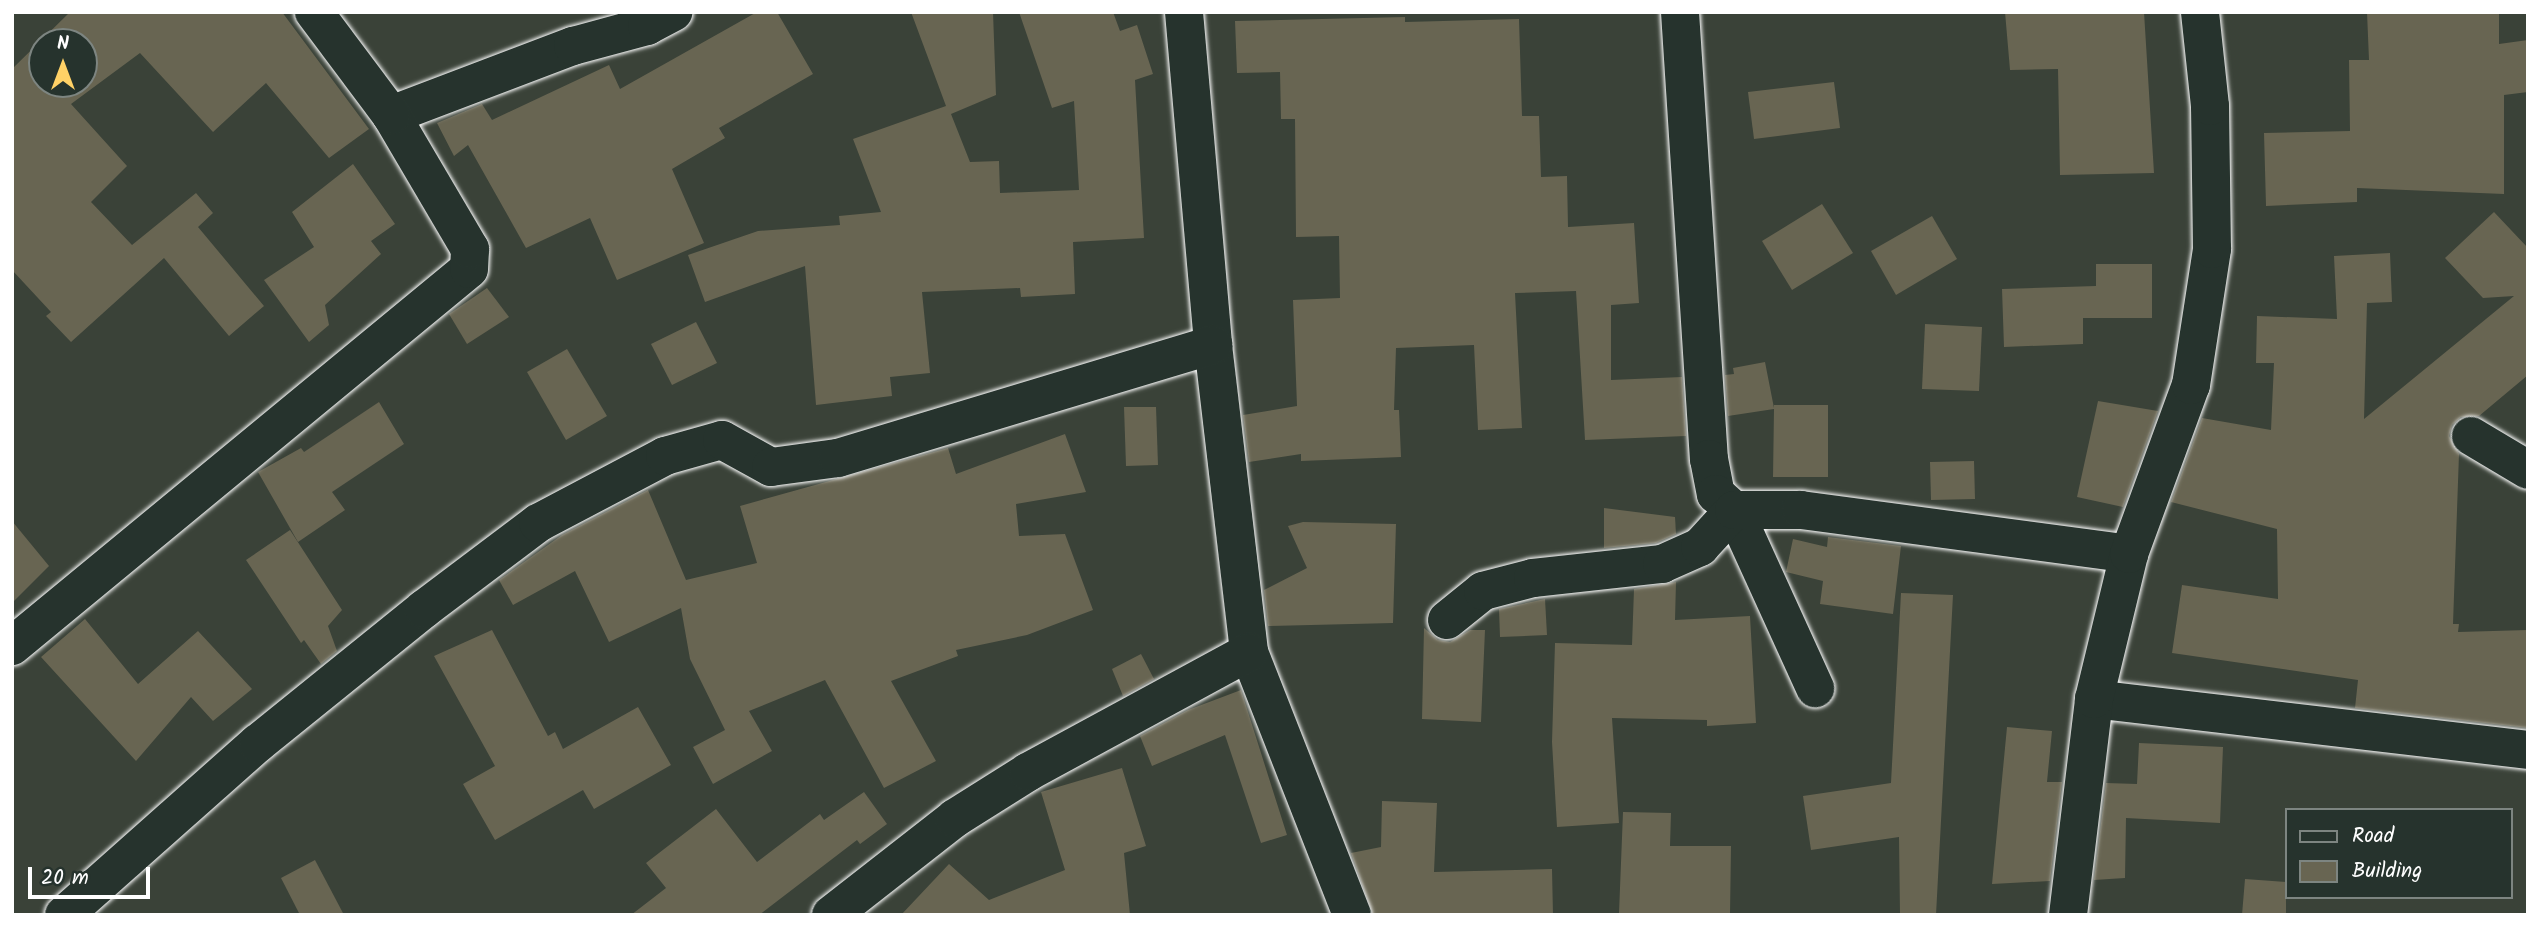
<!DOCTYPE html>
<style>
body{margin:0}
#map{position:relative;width:2540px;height:927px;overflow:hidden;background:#3a4238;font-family:Kalam,sans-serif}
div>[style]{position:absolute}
.building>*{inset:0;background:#686552}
.roads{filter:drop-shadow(0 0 2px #fff) drop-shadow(0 0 2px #fff)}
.minor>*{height:38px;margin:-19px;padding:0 19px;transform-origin:19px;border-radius:19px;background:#26332d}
span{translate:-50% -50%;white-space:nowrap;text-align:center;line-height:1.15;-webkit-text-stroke:5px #26332d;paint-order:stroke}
.frame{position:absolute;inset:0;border:14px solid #fff;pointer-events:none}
.legend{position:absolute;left:2285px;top:808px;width:228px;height:91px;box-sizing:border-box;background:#26332d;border:2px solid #7d8581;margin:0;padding:9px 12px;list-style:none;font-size:21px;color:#fff}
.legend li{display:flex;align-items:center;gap:14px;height:35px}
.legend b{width:35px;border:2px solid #7d8581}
.north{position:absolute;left:28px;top:28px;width:70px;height:70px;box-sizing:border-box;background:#26332d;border:2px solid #7d8581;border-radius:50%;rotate:0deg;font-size:19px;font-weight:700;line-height:28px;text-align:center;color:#fff}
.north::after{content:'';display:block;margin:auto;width:24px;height:32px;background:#ffd166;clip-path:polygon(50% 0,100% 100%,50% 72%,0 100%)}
.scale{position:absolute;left:28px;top:867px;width:122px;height:32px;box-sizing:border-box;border:4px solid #fff;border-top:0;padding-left:9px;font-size:21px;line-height:24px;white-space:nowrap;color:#fff;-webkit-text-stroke:5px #26332d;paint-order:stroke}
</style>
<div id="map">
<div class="building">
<i style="clip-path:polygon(evenodd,70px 12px,282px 12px,369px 129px,329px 158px,266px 83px,213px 132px,140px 53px,71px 104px,127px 166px,91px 202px,132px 245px,196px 193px,213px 213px,198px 227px,264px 306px,229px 336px,164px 258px,71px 342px,46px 316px,51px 312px,12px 270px,12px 69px,70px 12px,42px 42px,84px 42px,84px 84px,42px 84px,42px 42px)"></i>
<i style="clip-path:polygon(757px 12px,777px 12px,813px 74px,719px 128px,725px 138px,672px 169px,704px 243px,617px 280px,590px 218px,526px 248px,468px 145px,454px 156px,437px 123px,482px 104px,492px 120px,609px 65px,620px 89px)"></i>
<i style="clip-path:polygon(911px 12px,993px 12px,996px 95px,951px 114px,970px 162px,999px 161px,1000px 193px,1079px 190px,1074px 101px,1052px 108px,1019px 12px,1113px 12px,1120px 31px,1137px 25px,1153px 74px,1135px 80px,1144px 238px,1073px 242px,1075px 294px,1021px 297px,1020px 288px,922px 292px,930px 373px,890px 377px,892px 396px,816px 405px,805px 266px,705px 302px,688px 255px,758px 231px,840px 225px,839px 216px,881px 212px,853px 139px,946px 106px)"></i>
<i style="clip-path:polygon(2005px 12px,2144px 12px,2154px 173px,2060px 175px,2058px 69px,2010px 70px)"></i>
<i style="clip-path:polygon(2367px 12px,2499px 12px,2499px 44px,2528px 40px,2528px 92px,2504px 95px,2504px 194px,2357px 188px,2357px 202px,2266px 206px,2264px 133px,2350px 131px,2349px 60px,2369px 60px)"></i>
<i style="clip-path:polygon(1405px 17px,1405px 22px,1519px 19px,1522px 116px,1539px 116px,1541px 177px,1567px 176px,1568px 227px,1634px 223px,1639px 303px,1611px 305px,1611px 380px,1682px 377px,1686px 436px,1585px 440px,1576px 291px,1515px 293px,1522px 428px,1478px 430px,1474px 345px,1396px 348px,1394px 410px,1399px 410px,1401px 457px,1301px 461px,1301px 454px,1249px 462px,1243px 415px,1297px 406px,1293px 300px,1340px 298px,1339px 236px,1296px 237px,1295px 119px,1281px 119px,1280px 72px,1237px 73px,1235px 21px)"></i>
<i style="clip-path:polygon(1834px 82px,1840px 128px,1754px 139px,1748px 92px)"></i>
<i style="clip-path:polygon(353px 164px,395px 224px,371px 241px,381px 254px,325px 305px,329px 325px,309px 342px,264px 280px,314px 247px,292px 212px)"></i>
<i style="clip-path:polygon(1822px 204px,1853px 253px,1792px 290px,1762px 241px)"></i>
<i style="clip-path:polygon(2494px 212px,2528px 248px,2528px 375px,2479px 416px,2461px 417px,2452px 425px,2449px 436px,2459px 454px,2453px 624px,2459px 624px,2458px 632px,2528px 630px,2528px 728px,2355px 708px,2358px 680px,2172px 653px,2182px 585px,2278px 599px,2277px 529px,2171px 502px,2202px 418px,2271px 430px,2274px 363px,2256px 363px,2257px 316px,2337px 319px,2334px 256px,2390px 253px,2392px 302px,2367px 303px,2364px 419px,2514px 296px,2483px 298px,2445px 258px)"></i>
<i style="clip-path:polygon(1932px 216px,1957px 259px,1896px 295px,1871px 251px)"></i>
<i style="clip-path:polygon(2096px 264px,2152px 264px,2152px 318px,2083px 318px,2083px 344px,2004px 347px,2002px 289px,2096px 286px)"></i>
<i style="clip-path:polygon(487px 288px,509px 317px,467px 344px,449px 314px)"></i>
<i style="clip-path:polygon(696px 322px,717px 363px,672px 385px,651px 344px)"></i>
<i style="clip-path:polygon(1925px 324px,1982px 327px,1979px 391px,1922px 389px)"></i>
<i style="clip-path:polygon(567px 349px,607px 416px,566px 440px,527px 372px)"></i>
<i style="clip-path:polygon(1765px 362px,1774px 408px,1774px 405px,1828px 405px,1828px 477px,1773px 477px,1774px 409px,1728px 416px,1725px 375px,1734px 374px,1733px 368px)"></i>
<i style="clip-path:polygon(2098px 401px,2158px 411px,2123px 507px,2077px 497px)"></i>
<i style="clip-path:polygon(379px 402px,404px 444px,332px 492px,345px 510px,298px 542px,258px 472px,301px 448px,304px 452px)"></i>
<i style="clip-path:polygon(1124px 407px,1156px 407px,1158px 465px,1126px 466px)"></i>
<i style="clip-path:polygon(1065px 434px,1086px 492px,1016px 504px,1019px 536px,1065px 534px,1093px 610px,1027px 635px,956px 650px,958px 656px,891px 681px,936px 761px,884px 788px,825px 680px,749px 711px,772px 751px,713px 784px,693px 747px,725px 730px,690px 659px,681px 608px,609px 642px,575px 571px,513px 605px,499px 580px,562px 535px,648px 490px,686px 580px,757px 563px,740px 506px,948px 448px,956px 474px)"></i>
<i style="clip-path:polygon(1974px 461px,1975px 499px,1931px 500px,1930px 462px)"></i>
<i style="clip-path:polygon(1604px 508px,1675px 517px,1676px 534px,1656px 543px,1604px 548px)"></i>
<i style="clip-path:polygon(12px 521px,49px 566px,12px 603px)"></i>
<i style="clip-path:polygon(1303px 522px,1396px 524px,1393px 623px,1268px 626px,1264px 590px,1307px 568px,1288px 526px)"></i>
<i style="clip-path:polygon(290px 530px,342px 610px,328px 626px,337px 651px,321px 664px,304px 640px,301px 643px,246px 560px)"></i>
<i style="clip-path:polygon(1828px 537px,1901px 546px,1893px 614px,1820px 604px,1823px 581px,1786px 572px,1793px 539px,1827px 547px)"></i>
<i style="clip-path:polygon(1676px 582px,1675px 620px,1750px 616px,1756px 723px,1707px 726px,1707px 720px,1612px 718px,1619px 823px,1557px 827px,1552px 742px,1555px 643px,1632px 645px,1634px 589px)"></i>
<i style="clip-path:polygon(1901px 593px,1953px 595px,1936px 915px,1900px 915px,1899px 837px,1811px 850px,1803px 796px,1891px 783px)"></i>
<i style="clip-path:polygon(1545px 599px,1547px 635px,1500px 637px,1499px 609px)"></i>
<i style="clip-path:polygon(85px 619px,138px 684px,198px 631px,252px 689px,213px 721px,191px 697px,136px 761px,41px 657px)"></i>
<i style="clip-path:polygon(1424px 628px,1438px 640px,1450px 642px,1470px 630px,1485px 630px,1481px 722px,1422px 719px)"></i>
<i style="clip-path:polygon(492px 630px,548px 736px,555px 732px,563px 749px,638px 707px,671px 765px,594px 809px,583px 790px,495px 840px,463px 784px,495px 766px,434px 656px)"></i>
<i style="clip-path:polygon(1141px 654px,1154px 679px,1123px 696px,1112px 669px)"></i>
<i style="clip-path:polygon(1241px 690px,1287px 835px,1261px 843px,1225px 735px,1152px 766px,1140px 736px,1188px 710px)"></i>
<i style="clip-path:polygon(2007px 727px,2052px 731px,2047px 782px,2062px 782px,2050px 881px,1992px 884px)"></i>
<i style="clip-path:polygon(2139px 743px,2223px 747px,2220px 823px,2126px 818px,2125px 878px,2094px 880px,2106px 783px,2137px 784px)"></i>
<i style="clip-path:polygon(1122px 768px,1146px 846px,1124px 853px,1130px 915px,901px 915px,949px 864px,989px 900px,1065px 870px,1041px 792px)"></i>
<i style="clip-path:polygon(864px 792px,887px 824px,860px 844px,857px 840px,759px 915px,631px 915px,666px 888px,646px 863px,716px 809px,757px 862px,820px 814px,824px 820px)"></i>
<i style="clip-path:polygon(1382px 801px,1437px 803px,1434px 872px,1552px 869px,1553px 915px,1373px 915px,1351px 853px,1381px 847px)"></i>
<i style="clip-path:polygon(1623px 812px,1671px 813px,1670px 846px,1731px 846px,1730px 915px,1619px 913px)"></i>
<i style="clip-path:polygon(315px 860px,344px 915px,300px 915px,281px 878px)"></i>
<i style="clip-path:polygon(2245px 879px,2286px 882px,2286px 915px,2242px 915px)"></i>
</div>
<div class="roads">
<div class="minor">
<i style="left:1184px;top:12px;width:334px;rotate:85deg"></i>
<i style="left:1213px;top:345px;width:309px;rotate:83.3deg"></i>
<i style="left:1249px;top:652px;width:282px;rotate:68.6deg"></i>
<i style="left:1680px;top:12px;width:448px;rotate:86.3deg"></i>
<i style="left:1709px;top:459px;width:36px;rotate:79deg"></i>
<i style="left:1716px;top:494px;width:24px;rotate:42deg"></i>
<i style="left:1734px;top:510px;width:196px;rotate:65.5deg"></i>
<i style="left:391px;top:115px;width:195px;rotate:-20.8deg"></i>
<i style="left:573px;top:46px;width:77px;rotate:-15.1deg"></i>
<i style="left:647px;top:26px;width:30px;rotate:-28deg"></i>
<i style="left:2471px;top:436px;width:66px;rotate:30.8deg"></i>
<i style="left:1447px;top:620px;width:46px;rotate:-38.9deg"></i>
<i style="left:1483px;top:591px;width:52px;rotate:-14.6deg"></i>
<i style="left:1533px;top:578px;width:130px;rotate:-6.2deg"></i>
<i style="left:1662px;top:564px;width:42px;rotate:-24.1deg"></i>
<i style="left:1700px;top:547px;width:50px;rotate:-47.4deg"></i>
<i style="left:1734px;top:510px;width:67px"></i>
<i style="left:1801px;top:510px;width:331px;rotate:7.6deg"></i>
<i style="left:12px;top:646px;width:592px;rotate:-39.52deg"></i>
<i style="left:469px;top:269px;width:20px;rotate:-87deg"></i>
<i style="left:470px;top:249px;width:156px;rotate:-120.5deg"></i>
<i style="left:391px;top:115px;width:129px;rotate:-126.8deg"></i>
<i style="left:2094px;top:699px;width:437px;rotate:6.7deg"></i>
<i style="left:64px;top:915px;width:259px;rotate:-41.6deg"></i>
<i style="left:258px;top:743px;width:213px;rotate:-38.9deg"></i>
<i style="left:424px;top:609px;width:143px;rotate:-37deg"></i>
<i style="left:538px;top:523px;width:144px;rotate:-27.8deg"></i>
<i style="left:665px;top:456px;width:59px;rotate:-15.7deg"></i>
<i style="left:722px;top:440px;width:56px;rotate:28.9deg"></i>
<i style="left:771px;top:467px;width:68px;rotate:-7.7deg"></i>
<i style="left:838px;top:458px;width:392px;rotate:-16.8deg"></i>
<i style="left:831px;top:915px;width:157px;rotate:-38deg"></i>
<i style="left:955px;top:818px;width:86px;rotate:-32.2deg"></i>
<i style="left:1028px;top:772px;width:251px;rotate:-28.5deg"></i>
<i style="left:2068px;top:915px;width:218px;rotate:-83.1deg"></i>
<i style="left:2094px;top:699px;width:149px;rotate:-76.4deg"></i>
<i style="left:2129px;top:554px;width:180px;rotate:-69.9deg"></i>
<i style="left:2191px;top:385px;width:138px;rotate:-81.2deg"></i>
<i style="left:2212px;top:249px;width:143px;rotate:-90.8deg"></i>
<i style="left:2210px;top:106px;width:95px;rotate:-96.1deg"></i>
</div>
</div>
<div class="frame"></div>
<ul class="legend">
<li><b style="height:9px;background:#26332d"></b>Road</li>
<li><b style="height:19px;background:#686552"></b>Building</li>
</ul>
<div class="north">N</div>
<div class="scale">20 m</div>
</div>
